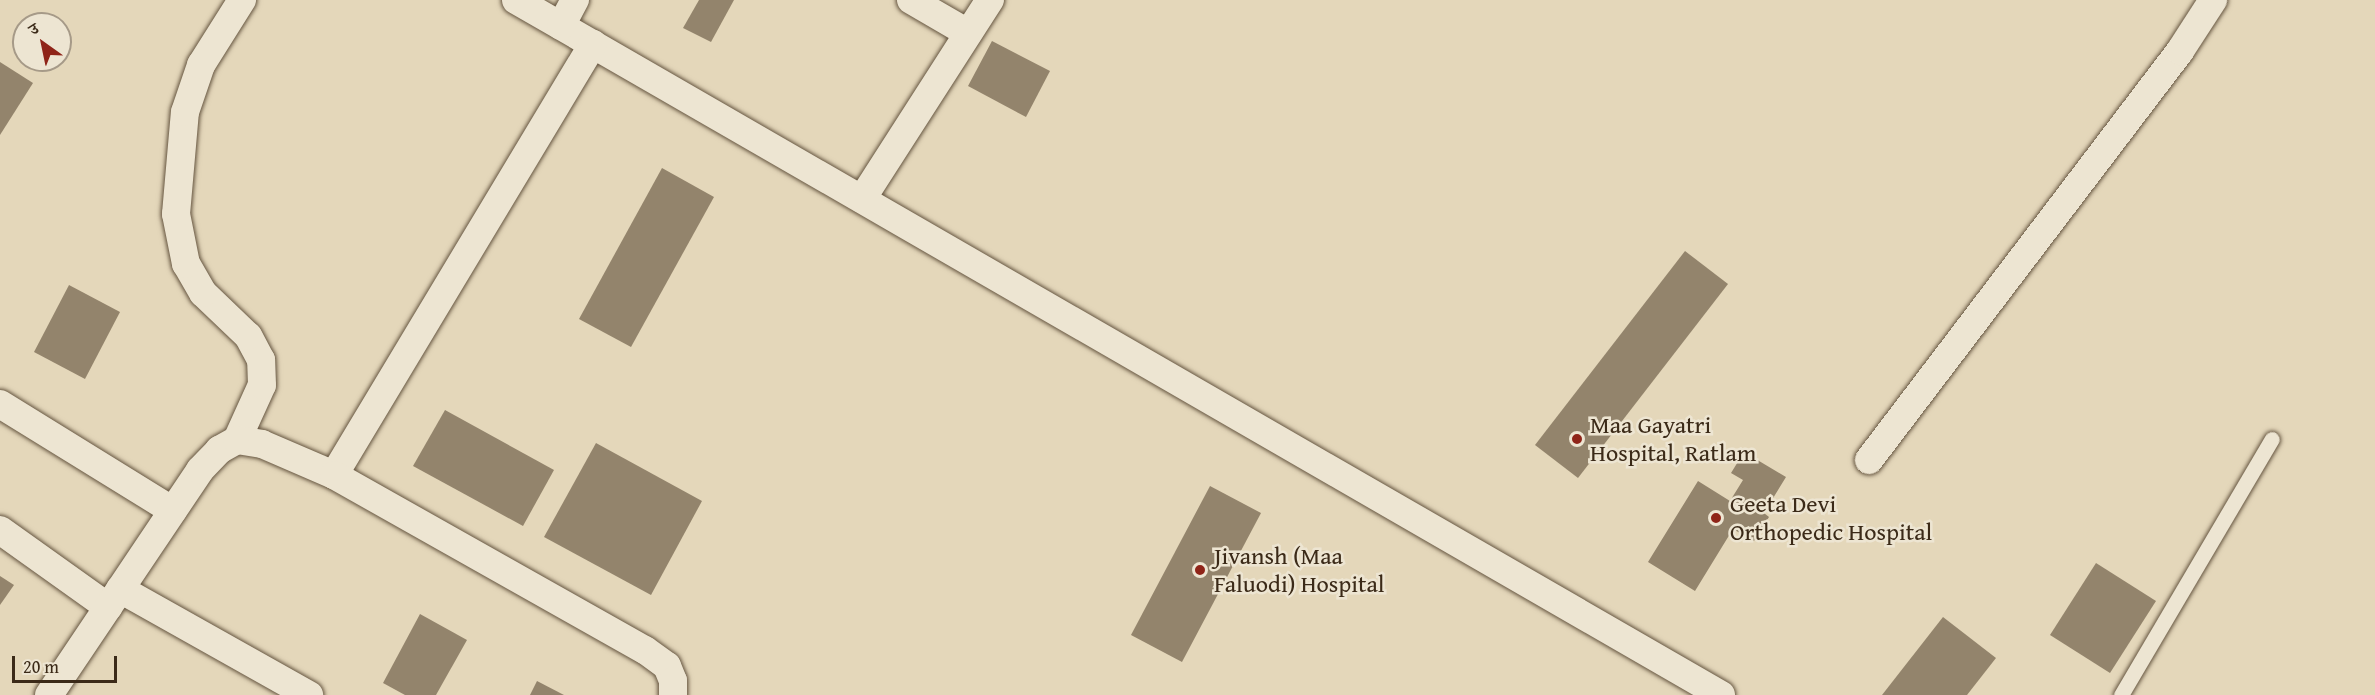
<!DOCTYPE html>
<meta charset="utf-8">
<style>
body{margin:0}
#map{position:relative;width:2375px;height:695px;overflow:hidden;background:#e4d7ba;font-family:"Gentium Book Plus","Noto Serif Devanagari",serif}
div>[style]{position:absolute}
.building>*{inset:0;background:#93846c}
.roads{filter:drop-shadow(0 0 2px #655540) drop-shadow(0 0 2px #655540)}
.lane>*{height:15px;margin:-7.5px;padding:0 7.5px;transform-origin:7.5px;border-radius:7.5px;background:#ede5d2}
.street>*{height:28px;margin:-14px;padding:0 14px;transform-origin:14px;border-radius:14px;background:#ede5d2}
.dots>*{width:16px;height:16px;translate:-50% -50%;box-sizing:border-box;border:3px solid #ede5d2;border-radius:50%}
span{translate:-50% -50%;white-space:nowrap;text-align:center;line-height:1.15;-webkit-text-stroke:5px #ede5d2;paint-order:stroke}
.poi-label{font-size:24px;color:#3b2a18}
.left{translate:0 -50%;text-align:left}
.north{position:absolute;left:12px;top:12px;width:60px;height:60px;box-sizing:border-box;background:#ede5d2;border:2px solid #a69a88;border-radius:50%;rotate:327deg;font-size:16px;font-weight:700;line-height:24px;text-align:center;color:#3b2a18}
.north::after{content:'';display:block;margin:auto;width:21px;height:27px;background:#8f2418;clip-path:polygon(50% 0,100% 100%,50% 72%,0 100%)}
.scale{position:absolute;left:12px;top:656px;width:105px;height:27px;box-sizing:border-box;border:3px solid #3b2a18;border-top:0;padding-left:8px;font-size:18px;line-height:21px;white-space:nowrap;color:#3b2a18;-webkit-text-stroke:4px #ede5d2;paint-order:stroke}
</style>
<div id="map">
<div class="building">
<i style="clip-path:polygon(699px 0,734px 0,711px 42px,683px 28px)"></i>
<i style="clip-path:polygon(992px 41px,1050px 71px,1026px 117px,968px 86px)"></i>
<i style="clip-path:polygon(0 62px,33px 83px,0 135px)"></i>
<i style="clip-path:polygon(662px 168px,714px 197px,631px 347px,579px 319px)"></i>
<i style="clip-path:polygon(1685px 251px,1728px 284px,1578px 478px,1535px 445px)"></i>
<i style="clip-path:polygon(69px 285px,120px 312px,85px 379px,34px 352px)"></i>
<i style="clip-path:polygon(445px 410px,554px 470px,523px 526px,413px 466px)"></i>
<i style="clip-path:polygon(596px 443px,702px 501px,651px 595px,544px 537px)"></i>
<i style="clip-path:polygon(1744px 452px,1786px 477px,1764px 513px,1769px 517px,1754px 541px,1733px 529px,1695px 591px,1648px 562px,1698px 481px,1730px 501px,1743px 480px,1731px 473px)"></i>
<i style="clip-path:polygon(1210px 486px,1261px 513px,1182px 662px,1131px 635px)"></i>
<i style="clip-path:polygon(2096px 563px,2156px 601px,2110px 673px,2050px 635px)"></i>
<i style="clip-path:polygon(0 576px,14px 585px,0 605px)"></i>
<i style="clip-path:polygon(420px 614px,467px 640px,436px 695px,405px 695px,383px 683px)"></i>
<i style="clip-path:polygon(1943px 617px,1996px 658px,1967px 695px,1882px 695px)"></i>
<i style="clip-path:polygon(537px 681px,564px 695px,530px 695px)"></i>
</div>
<div class="roads">
<div class="lane">
<i style="left:2121px;top:695px;width:297px;rotate:-59.5deg"></i>
</div>
<div class="street">
<i style="left:516px;top:0;width:1391px;rotate:29.97deg"></i>
<i style="left:911px;top:0;width:66px;rotate:30.1deg"></i>
<i style="left:561px;top:26px;width:30px;rotate:-62deg"></i>
<i style="left:862px;top:199px;width:237px;rotate:-57.3deg"></i>
<i style="left:0;top:404px;width:203px;rotate:31.7deg"></i>
<i style="left:237px;top:440px;width:60px;rotate:-65.6deg"></i>
<i style="left:262px;top:385px;width:25px;rotate:-92deg"></i>
<i style="left:261px;top:360px;width:27px;rotate:-118deg"></i>
<i style="left:248px;top:336px;width:62px;rotate:-136.3deg"></i>
<i style="left:203px;top:293px;width:34px;rotate:-120deg"></i>
<i style="left:186px;top:264px;width:51px;rotate:-101.3deg"></i>
<i style="left:176px;top:214px;width:102px;rotate:-85deg"></i>
<i style="left:185px;top:112px;width:50px;rotate:-71.2deg"></i>
<i style="left:201px;top:65px;width:77px;rotate:-57.8deg"></i>
<i style="left:1869px;top:460px;width:514px;rotate:-52.75deg"></i>
<i style="left:2180px;top:51px;width:61px;rotate:-57.1deg"></i>
<i style="left:334px;top:475px;width:503px;rotate:-59deg"></i>
<i style="left:0;top:530px;width:133px;rotate:35.5deg"></i>
<i style="left:120px;top:589px;width:217px;rotate:29.3deg"></i>
<i style="left:49px;top:695px;width:271px;rotate:-56.1deg"></i>
<i style="left:200px;top:470px;width:28px;rotate:-46deg"></i>
<i style="left:219px;top:450px;width:21px;rotate:-29deg"></i>
<i style="left:237px;top:440px;width:25px;rotate:9deg"></i>
<i style="left:262px;top:444px;width:78px;rotate:23.3deg"></i>
<i style="left:334px;top:475px;width:357px;rotate:29.4deg"></i>
<i style="left:645px;top:650px;width:27px;rotate:36deg"></i>
<i style="left:667px;top:666px;width:16px;rotate:68deg"></i>
<i style="left:673px;top:681px;width:14px;rotate:90deg"></i>
</div>
</div>
<div class="dots">
<i style="left:1577px;top:439px;background:#8f2418"></i>
<i style="left:1716px;top:518px;background:#8f2418"></i>
<i style="left:1200px;top:570px;background:#8f2418"></i>
</div>
<div class="poi-label">
<span class="left" style="left:1590px;top:439px">Maa Gayatri<br>Hospital, Ratlam</span>
<span class="left" style="left:1730px;top:518px">Geeta Devi<br>Orthopedic Hospital</span>
<span class="left" style="left:1214px;top:570px">Jivansh (Maa<br>Faluodi) Hospital</span>
</div>
<div class="north">उ</div>
<div class="scale">20 m</div>
</div>
